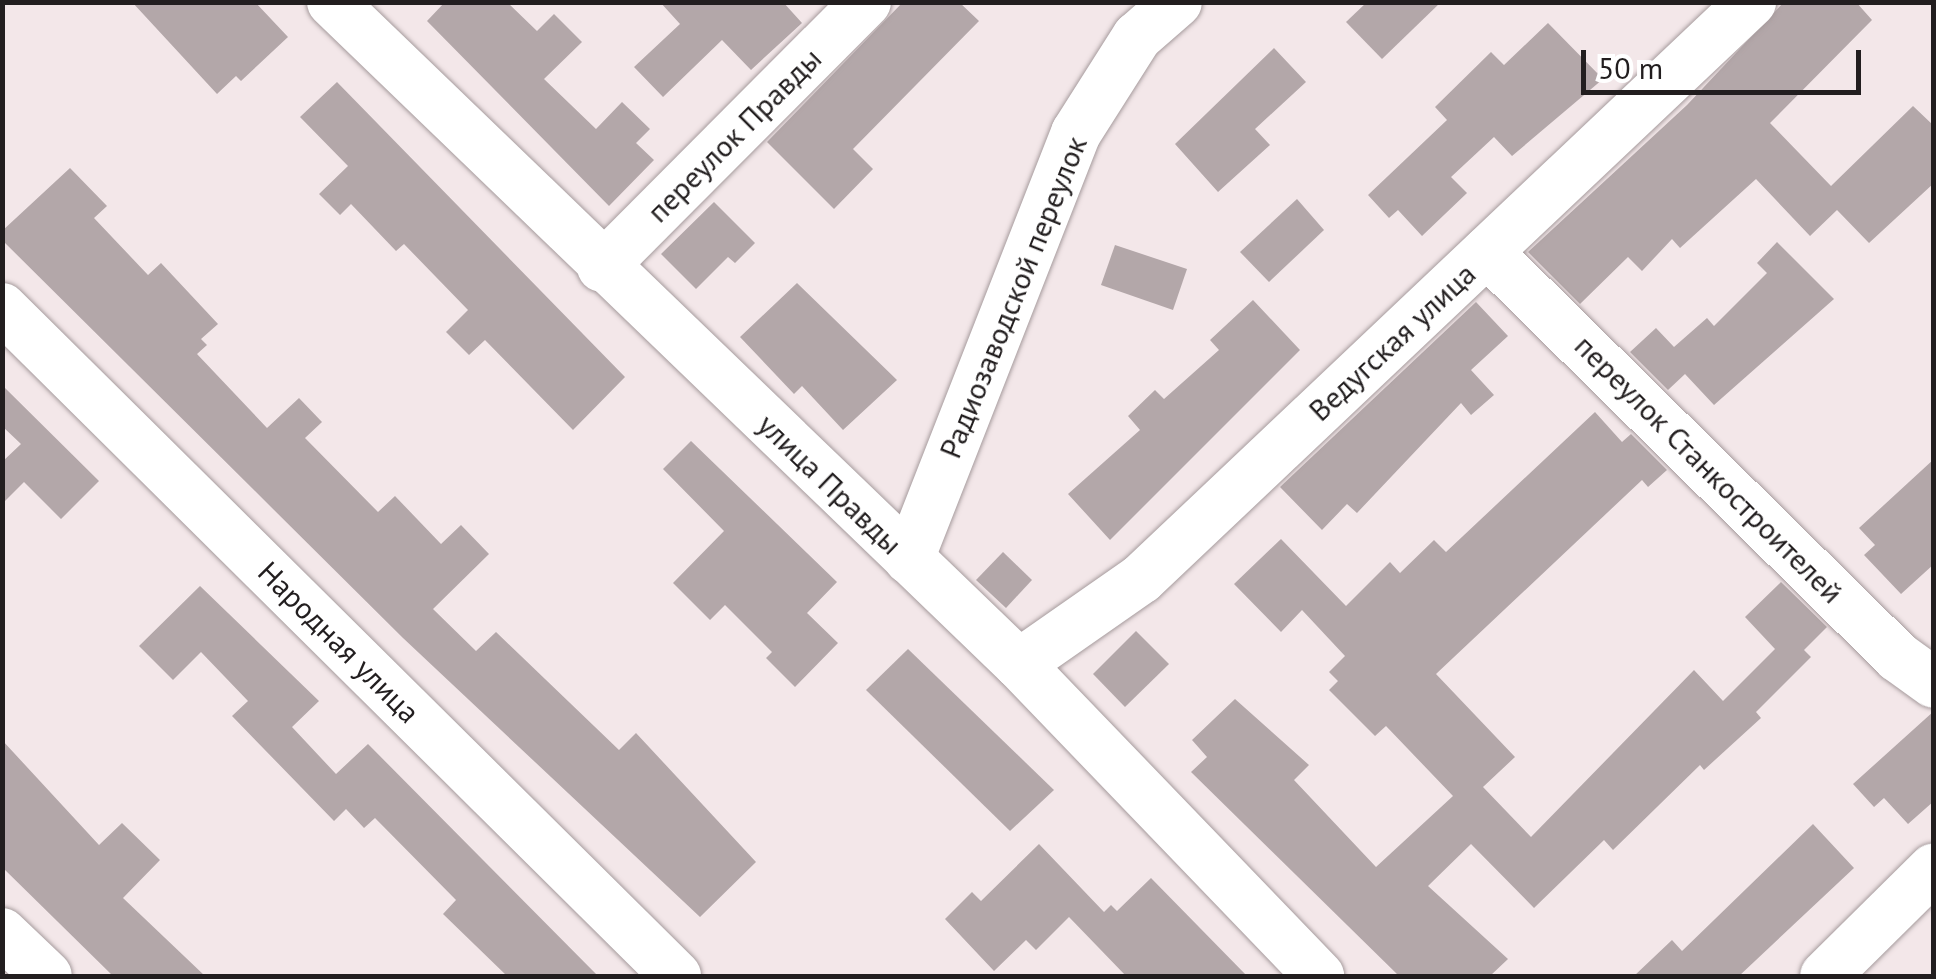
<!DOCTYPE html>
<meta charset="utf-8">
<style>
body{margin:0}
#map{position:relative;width:1936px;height:979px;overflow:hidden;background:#f3e7e9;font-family:"PT Sans",sans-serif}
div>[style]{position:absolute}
.building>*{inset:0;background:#b3a7a9}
.roads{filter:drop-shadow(0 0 2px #a69b9d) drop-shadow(0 0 2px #a69b9d)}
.minor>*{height:50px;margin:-25px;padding:0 25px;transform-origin:25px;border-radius:25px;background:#fff}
span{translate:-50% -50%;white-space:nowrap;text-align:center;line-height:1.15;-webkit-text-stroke:8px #fff;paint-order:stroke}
.street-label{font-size:30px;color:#221e1f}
.frame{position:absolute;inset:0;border:5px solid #221e1f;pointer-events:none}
.scale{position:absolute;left:1581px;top:50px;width:280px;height:45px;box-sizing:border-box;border:5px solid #221e1f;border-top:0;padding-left:12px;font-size:30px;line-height:35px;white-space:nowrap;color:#221e1f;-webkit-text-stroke:8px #fff;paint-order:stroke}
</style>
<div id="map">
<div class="building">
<i style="clip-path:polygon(132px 2px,255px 2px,288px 37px,241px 81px,236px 76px,217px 94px)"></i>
<i style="clip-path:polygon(445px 2px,507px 2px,537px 31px,554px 14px,582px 42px,544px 79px,596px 129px,622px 102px,650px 129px,636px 143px,654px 160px,609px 206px,427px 21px)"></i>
<i style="clip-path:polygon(660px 2px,783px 2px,802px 23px,751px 70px,722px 40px,663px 97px,634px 67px,680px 24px)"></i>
<i style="clip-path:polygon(903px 2px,959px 2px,979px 21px,853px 149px,873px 169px,834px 209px,767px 142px)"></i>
<i style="clip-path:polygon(1367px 2px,1441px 2px,1382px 59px,1346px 22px)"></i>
<i style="clip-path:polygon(1784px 2px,1856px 2px,1872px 20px,1770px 123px,1831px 186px,1913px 106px,1934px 126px,1934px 183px,1869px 243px,1837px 210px,1810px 236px,1756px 179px,1680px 248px,1672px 239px,1642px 271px,1628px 257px,1580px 304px,1528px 252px,1687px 105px)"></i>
<i style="clip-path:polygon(1548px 23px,1603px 79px,1512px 156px,1494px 137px,1451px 177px,1467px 193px,1422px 236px,1398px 210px,1389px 218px,1368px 195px,1447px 120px,1435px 107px,1491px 52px,1504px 65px)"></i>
<i style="clip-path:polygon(1274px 48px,1306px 82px,1255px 129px,1270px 145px,1218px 192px,1175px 144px)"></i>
<i style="clip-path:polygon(337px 82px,625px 377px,573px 430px,485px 340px,469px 355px,446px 332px,468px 310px,404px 244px,396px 251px,351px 204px,340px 215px,319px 194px,348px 166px,300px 117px)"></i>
<i style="clip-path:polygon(70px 168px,107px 206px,94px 218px,148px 275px,161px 263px,218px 324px,201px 339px,207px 345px,197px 354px,267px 428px,299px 398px,322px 422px,305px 438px,378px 512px,395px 496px,441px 544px,461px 525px,489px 554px,433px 609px,476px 651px,496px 632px,619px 750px,636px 733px,756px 862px,700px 917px,403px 638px,2px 240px,2px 231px)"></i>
<i style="clip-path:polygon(1297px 199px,1324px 230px,1269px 282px,1240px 252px)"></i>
<i style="clip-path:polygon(714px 202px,755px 243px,735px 263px,728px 257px,696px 289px,661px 254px)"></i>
<i style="clip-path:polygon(1777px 242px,1834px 299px,1714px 405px,1685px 374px,1668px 390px,1630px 352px,1656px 328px,1674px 347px,1707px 318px,1714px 326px,1767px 273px,1757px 263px)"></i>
<i style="clip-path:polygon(1115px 245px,1187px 269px,1173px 310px,1101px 285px)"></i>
<i style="clip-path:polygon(797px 283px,897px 380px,843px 430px,802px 386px,794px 394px,740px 337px)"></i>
<i style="clip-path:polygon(1253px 300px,1300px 350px,1110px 540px,1068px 494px,1140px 430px,1128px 416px,1155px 390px,1164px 399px,1219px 350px,1210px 340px)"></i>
<i style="clip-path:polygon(1476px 302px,1508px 336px,1471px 370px,1494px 395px,1471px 415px,1461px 403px,1357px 513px,1347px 504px,1322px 530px,1280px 487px)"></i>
<i style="clip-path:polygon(2px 385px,99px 481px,61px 519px,24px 482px,2px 504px,2px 462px,21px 444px,2px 426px)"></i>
<i style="clip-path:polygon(1595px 412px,1622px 442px,1631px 434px,1667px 470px,1648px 487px,1642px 480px,1436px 674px,1515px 757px,1483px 787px,1531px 837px,1694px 670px,1723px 701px,1775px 649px,1745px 617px,1781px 582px,1827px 627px,1804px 650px,1811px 657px,1756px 712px,1761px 718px,1704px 770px,1700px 765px,1613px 850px,1604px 840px,1534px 908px,1471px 844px,1428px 886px,1508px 959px,1490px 976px,1399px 976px,1191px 772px,1207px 757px,1192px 740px,1235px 699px,1309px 765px,1294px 780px,1376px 867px,1453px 796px,1386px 726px,1375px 736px,1329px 690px,1338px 681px,1329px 672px,1345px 656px,1302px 610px,1281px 632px,1234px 584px,1281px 539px,1346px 606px,1390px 562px,1400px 573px,1434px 540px,1446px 552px)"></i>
<i style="clip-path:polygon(691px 441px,837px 582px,807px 613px,838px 643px,795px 687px,766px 658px,772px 652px,725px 605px,710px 620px,673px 583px,724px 531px,663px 469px)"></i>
<i style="clip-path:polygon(1934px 459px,1934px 564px,1901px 594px,1864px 555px,1875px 545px,1859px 528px)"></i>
<i style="clip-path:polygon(1003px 552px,1032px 580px,1006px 608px,976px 580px)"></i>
<i style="clip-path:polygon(200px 586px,319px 701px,292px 727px,336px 774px,368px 744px,598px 976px,507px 976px,443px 914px,456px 900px,375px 818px,364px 828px,346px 809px,334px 821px,232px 716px,248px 701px,201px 652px,173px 680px,139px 646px)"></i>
<i style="clip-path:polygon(1136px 631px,1169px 664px,1125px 707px,1093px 674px)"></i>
<i style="clip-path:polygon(908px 649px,1054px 790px,1010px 831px,866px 690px)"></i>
<i style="clip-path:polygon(1934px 711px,1934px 801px,1908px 824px,1884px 798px,1874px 807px,1853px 784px)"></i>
<i style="clip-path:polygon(2px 740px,99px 845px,122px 823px,160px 860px,123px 898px,205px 976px,113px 976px,2px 867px)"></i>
<i style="clip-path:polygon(1813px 824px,1854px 868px,1739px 976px,1634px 976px,1672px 940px,1682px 951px)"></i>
<i style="clip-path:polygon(1039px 844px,1104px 912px,1111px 905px,1117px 911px,1151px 878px,1247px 976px,1126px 976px,1069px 917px,1036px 950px,1026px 940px,994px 971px,945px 919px,972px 892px,981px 901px)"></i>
</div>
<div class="roads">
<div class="minor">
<i style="left:332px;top:2px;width:954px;rotate:43.94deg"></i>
<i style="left:1019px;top:664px;width:433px;rotate:46.1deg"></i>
<i style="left:1487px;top:252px;width:577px;rotate:44.58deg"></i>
<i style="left:1898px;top:657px;width:44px;rotate:35.8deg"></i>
<i style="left:602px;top:267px;width:374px;rotate:-45.1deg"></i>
<i style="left:2px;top:308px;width:949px;rotate:44.74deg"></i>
<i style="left:909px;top:559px;width:458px;rotate:-68.6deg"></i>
<i style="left:1076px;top:133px;width:114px;rotate:-57.6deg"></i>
<i style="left:1137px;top:37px;width:53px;rotate:-41.2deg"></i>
<i style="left:1019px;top:664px;width:149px;rotate:-34.9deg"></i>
<i style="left:1141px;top:579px;width:840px;rotate:-43.41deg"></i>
<i style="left:2px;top:933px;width:62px;rotate:43.7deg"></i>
<i style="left:1825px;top:976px;width:153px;rotate:-44.7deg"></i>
</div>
</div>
<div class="street-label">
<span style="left:734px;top:135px;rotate:-45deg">переулок Правды</span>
<span style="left:1013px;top:297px;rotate:-68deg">Радиозаводской переулок</span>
<span style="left:1392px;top:342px;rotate:-43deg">Ведугская улица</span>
<span style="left:1709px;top:469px;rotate:45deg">переулок Станкостроителей</span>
<span style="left:830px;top:484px;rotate:44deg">улица Правды</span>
<span style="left:339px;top:642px;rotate:45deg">Народная улица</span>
</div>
<div class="frame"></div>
<div class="scale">50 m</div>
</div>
